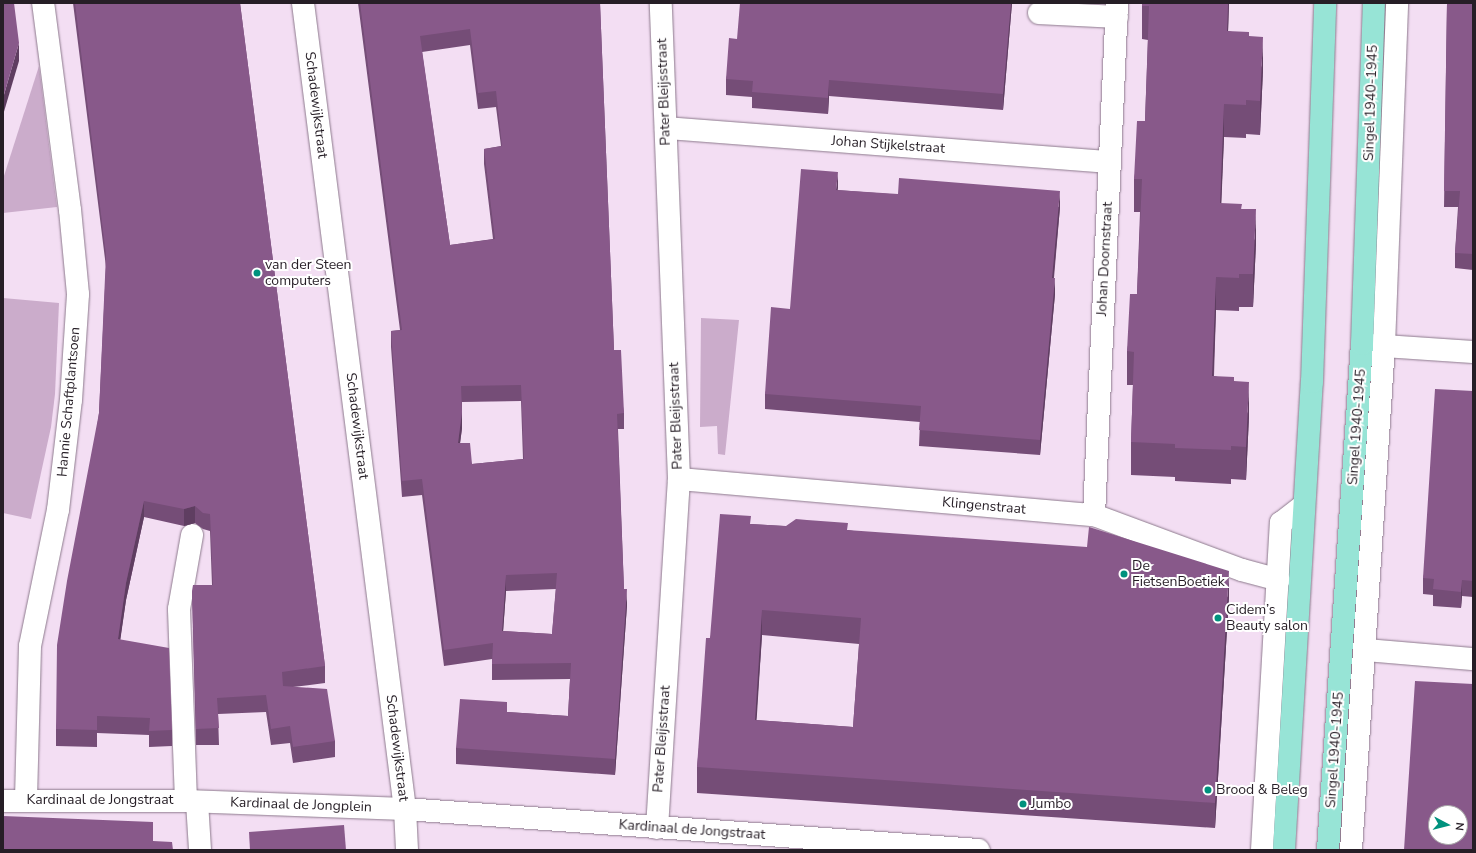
<!DOCTYPE html>
<meta charset="utf-8">
<style>
body{margin:0}
#map{position:relative;width:1476px;height:853px;overflow:hidden;background:#f3def3;font-family:"Nunito Sans",sans-serif}
div>[style]{position:absolute}
.green>*{inset:0;background:#cbaccb}
.roads{filter:drop-shadow(0 0 1px #8d7a8d) drop-shadow(0 0 1px #8d7a8d)}
.minor>*{height:22px;margin:-11px;padding:0 11px;transform-origin:11px;border-radius:11px;background:#fff}
.major>*{height:22px;margin:-11px;padding:0 11px;transform-origin:11px;border-radius:11px;background:#97e4d6}
.wall>*{inset:0;background:#754d77}
.shaded-wall>*{inset:0;background:#5f3e61}
.building>*{inset:0;background:#88598a}
.dots>*{width:11px;height:11px;translate:-50% -50%;box-sizing:border-box;border:2px solid #fff;border-radius:50%}
span{translate:-50% -50%;white-space:nowrap;text-align:center;line-height:1.15;-webkit-text-stroke:4px #fff;paint-order:stroke}
.street-label{font-size:14px;color:#261e26}
.poi-label{font-size:14px;color:#261e26}
.left{translate:0 -50%;text-align:left}
.frame{position:absolute;inset:0;border:4px solid #261e26;pointer-events:none}
.north{position:absolute;left:1428px;top:805px;width:40px;height:40px;box-sizing:border-box;background:#fff;border:1px solid #a8a5a8;border-radius:50%;rotate:97deg;font-size:11px;font-weight:700;line-height:16px;text-align:center;color:#261e26}
.north::after{content:'';display:block;margin:auto;width:14px;height:18px;background:#00927e;clip-path:polygon(50% 0,100% 100%,50% 72%,0 100%)}
</style>
<div id="map">
<div class="green">
<i style="clip-path:polygon(39px 66px,57px 207px,3px 213px,3px 179px)"></i>
<i style="clip-path:polygon(3px 298px,59px 303px,55px 394px,51px 427px,31px 519px,3px 513px)"></i>
<i style="clip-path:polygon(701px 318px,739px 320px,725px 455px,718px 454px,717px 426px,700px 427px)"></i>
</div>
<div class="roads">
<div class="minor">
<i style="left:303px;top:3px;width:812px;rotate:82.79deg"></i>
<i style="left:405px;top:809px;width:41px;rotate:87.2deg"></i>
<i style="left:1039px;top:13px;width:78px;rotate:2.9deg"></i>
<i style="left:666px;top:128px;width:444px;rotate:4.4deg"></i>
<i style="left:1369px;top:345px;width:104px;rotate:3.9deg"></i>
<i style="left:679px;top:479px;width:417px;rotate:5deg"></i>
<i style="left:1094px;top:515px;width:158px;rotate:20.4deg"></i>
<i style="left:1242px;top:570px;width:38px;rotate:15deg"></i>
<i style="left:1094px;top:515px;width:513px;rotate:-87.43deg"></i>
<i style="left:1365px;top:650px;width:108px;rotate:4.8deg"></i>
<i style="left:26px;top:799px;width:153px;rotate:-88.5deg"></i>
<i style="left:30px;top:646px;width:139px;rotate:-78.4deg"></i>
<i style="left:58px;top:510px;width:111px;rotate:-83.3deg"></i>
<i style="left:71px;top:400px;width:106px;rotate:-86.2deg"></i>
<i style="left:78px;top:294px;width:84px;rotate:-95.4deg"></i>
<i style="left:70px;top:210px;width:209px;rotate:-97.4deg"></i>
<i style="left:3px;top:801px;width:183px"></i>
<i style="left:186px;top:801px;width:219px;rotate:2.1deg"></i>
<i style="left:405px;top:809px;width:575px;rotate:4.09deg"></i>
<i style="left:186px;top:801px;width:192px;rotate:-92.1deg"></i>
<i style="left:179px;top:609px;width:75px;rotate:-80deg"></i>
<i style="left:197px;top:802px;width:48px;rotate:86.4deg"></i>
<i style="left:657px;top:828px;width:350px;rotate:-86.4deg"></i>
<i style="left:679px;top:479px;width:476px;rotate:-92.2deg"></i>
<i style="left:1262px;top:850px;width:328px;rotate:-86.7deg"></i>
<i style="left:1281px;top:523px;width:29px;rotate:-38deg"></i>
<i style="left:1351px;top:850px;width:506px;rotate:-86.26deg"></i>
<i style="left:1384px;top:345px;width:342px;rotate:-87.8deg"></i>
</div>
<div class="major">
<i style="left:1284px;top:850px;width:469px;rotate:-86.6deg"></i>
<i style="left:1312px;top:382px;width:379px;rotate:-88deg"></i>
<i style="left:1328px;top:850px;width:507px;rotate:-86.16deg"></i>
<i style="left:1362px;top:344px;width:341px;rotate:-88deg"></i>
</div>
</div>
<div class="wall">
<i style="clip-path:polygon(73px 3px,240px 3px,325px 666px,325px 683px,293px 687px,335px 741px,335px 757px,293px 763px,290px 743px,271px 745px,266px 712px,218px 714px,219px 745px,196px 745px,192px 591px,212px 585px,210px 531px,203px 529px,195px 523px,184px 526px,144px 517px,126px 600px,120px 640px,172px 730px,172px 746px,149px 747px,149px 735px,97px 733px,97px 747px,56px 746px,56px 729px,99px 413px,106px 267px)"></i>
<i style="clip-path:polygon(evenodd,358px 3px,600px 3px,614px 350px,624px 413px,624px 429px,618px 429px,624px 589px,627px 605px,615px 775px,456px 764px,456px 748px,507px 712px,568px 716px,570px 679px,492px 680px,492px 659px,444px 666px,422px 495px,402px 497px,391px 347px,391px 331px,400px 330px,358px 3px,470px 45px,478px 109px,496px 107px,501px 146px,484px 149px,484px 164px,493px 239px,450px 245px,422px 52px,470px 45px,358px 3px,521px 401px,523px 459px,472px 464px,460px 443px,462px 428px,462px 402px,521px 401px,358px 3px,556px 589px,552px 634px,503px 631px,506px 591px,556px 589px)"></i>
<i style="clip-path:polygon(1012px 3px,1003px 110px,829px 96px,828px 114px,752px 108px,752px 97px,726px 95px,726px 79px,737px 39px)"></i>
<i style="clip-path:polygon(1142px 3px,1229px 3px,1228px 31px,1249px 36px,1263px 70px,1260px 135px,1246px 134px,1246px 138px,1224px 137px,1221px 204px,1242px 209px,1256px 243px,1253px 307px,1239px 307px,1239px 311px,1216px 310px,1214px 376px,1234px 381px,1249px 416px,1246px 480px,1231px 479px,1231px 484px,1175px 481px,1175px 477px,1131px 475px,1131px 442px,1133px 385px,1127px 385px,1127px 351px,1137px 294px,1140px 212px,1134px 212px,1134px 179px,1145px 121px,1148px 40px,1142px 39px)"></i>
<i style="clip-path:polygon(1447px 3px,1473px 3px,1473px 270px,1455px 268px,1455px 253px,1458px 207px,1444px 207px)"></i>
<i style="clip-path:polygon(837px 190px,1060px 207px,1054px 278px,1055px 294px,1040px 455px,919px 446px,920px 422px,765px 409px,765px 394px,790px 309px)"></i>
<i style="clip-path:polygon(1473px 391px,1473px 597px,1462px 596px,1461px 608px,1433px 606px,1433px 595px,1423px 594px,1423px 578px)"></i>
<i style="clip-path:polygon(evenodd,751px 524px,848px 530px,1229px 597px,1215px 828px,697px 793px,697px 767px,710px 638px,751px 524px,762px 635px,859px 644px,853px 727px,756px 720px,762px 635px)"></i>
</div>
<div class="shaded-wall">
<i style="clip-path:polygon(1011px 3px,1012px 3px,1003px 110px,1003px 94px)"></i>
<i style="clip-path:polygon(1228px 3px,1229px 3px,1227px 64px,1227px 31px)"></i>
<i style="clip-path:polygon(1263px 37px,1263px 70px,1260px 135px,1260px 101px)"></i>
<i style="clip-path:polygon(19px 43px,19px 61px,3px 115px,3px 98px)"></i>
<i style="clip-path:polygon(829px 80px,829px 96px,828px 114px,828px 98px)"></i>
<i style="clip-path:polygon(1224px 104px,1224px 137px,1220px 237px,1220px 203px)"></i>
<i style="clip-path:polygon(838px 172px,838px 188px,836px 206px,836px 190px)"></i>
<i style="clip-path:polygon(1060px 191px,1060px 207px,1052px 293px,1052px 278px)"></i>
<i style="clip-path:polygon(1256px 209px,1256px 243px,1253px 307px,1253px 274px)"></i>
<i style="clip-path:polygon(1216px 277px,1216px 310px,1212px 410px,1212px 376px)"></i>
<i style="clip-path:polygon(1055px 278px,1055px 294px,1040px 455px,1040px 440px)"></i>
<i style="clip-path:polygon(1249px 382px,1249px 416px,1246px 480px,1246px 447px)"></i>
<i style="clip-path:polygon(462px 412px,462px 428px,458px 459px,458px 443px)"></i>
<i style="clip-path:polygon(144px 501px,144px 517px,126px 600px,118px 656px,118px 639px,126px 583px)"></i>
<i style="clip-path:polygon(195px 506px,195px 523px,184px 526px,184px 509px)"></i>
<i style="clip-path:polygon(1229px 571px,1229px 597px,1215px 828px,1215px 803px)"></i>
<i style="clip-path:polygon(506px 575px,506px 591px,502px 647px,502px 631px)"></i>
<i style="clip-path:polygon(1462px 580px,1462px 596px,1461px 608px,1461px 592px)"></i>
<i style="clip-path:polygon(627px 589px,627px 605px,615px 775px,615px 759px)"></i>
<i style="clip-path:polygon(762px 610px,762px 635px,755px 745px,755px 720px)"></i>
</div>
<div class="building">
<i style="clip-path:polygon(3px 3px,14px 3px,19px 43px,3px 98px)"></i>
<i style="clip-path:polygon(75px 3px,240px 3px,325px 666px,282px 672px,283px 686px,327px 689px,335px 741px,293px 747px,290px 726px,271px 729px,266px 695px,217px 698px,219px 728px,196px 729px,192px 591px,193px 585px,213px 585px,210px 514px,203px 513px,195px 506px,184px 509px,144px 501px,126px 583px,118px 639px,169px 648px,172px 730px,149px 731px,150px 718px,97px 716px,97px 730px,56px 729px,57px 645px,67px 581px,99px 413px,106px 255px)"></i>
<i style="clip-path:polygon(evenodd,360px 3px,600px 3px,614px 350px,621px 350px,624px 413px,617px 414px,624px 589px,627px 589px,615px 759px,456px 748px,460px 699px,507px 702px,507px 712px,568px 716px,571px 663px,492px 664px,493px 643px,444px 650px,422px 479px,402px 481px,391px 331px,402px 330px,360px 3px,470px 29px,478px 93px,496px 91px,502px 146px,484px 149px,495px 239px,450px 245px,420px 36px,470px 29px,360px 3px,521px 385px,524px 459px,472px 464px,470px 443px,458px 443px,462px 412px,461px 386px,521px 385px,360px 3px,557px 573px,552px 634px,502px 631px,506px 575px,557px 573px)"></i>
<i style="clip-path:polygon(740px 3px,1011px 3px,1003px 94px,829px 80px,828px 98px,752px 92px,753px 81px,726px 79px,729px 38px,737px 39px)"></i>
<i style="clip-path:polygon(1142px 3px,1228px 3px,1227px 31px,1249px 32px,1249px 36px,1263px 37px,1260px 101px,1246px 100px,1246px 105px,1224px 104px,1220px 203px,1242px 204px,1241px 209px,1256px 209px,1253px 274px,1239px 274px,1239px 278px,1216px 277px,1212px 376px,1234px 377px,1234px 381px,1249px 382px,1246px 447px,1231px 446px,1231px 450px,1175px 448px,1175px 444px,1131px 442px,1134px 352px,1127px 351px,1130px 294px,1137px 294px,1142px 179px,1134px 179px,1137px 121px,1145px 121px,1149px 6px,1142px 6px)"></i>
<i style="clip-path:polygon(1447px 3px,1473px 3px,1473px 254px,1455px 253px,1460px 191px,1444px 191px)"></i>
<i style="clip-path:polygon(801px 169px,838px 172px,836px 190px,898px 194px,899px 178px,1060px 191px,1052px 278px,1055px 278px,1040px 440px,919px 430px,921px 406px,765px 394px,771px 307px,790px 309px)"></i>
<i style="clip-path:polygon(1435px 389px,1473px 391px,1473px 581px,1462px 580px,1461px 592px,1433px 589px,1434px 579px,1423px 578px)"></i>
<i style="clip-path:polygon(evenodd,720px 514px,751px 516px,750px 524px,786px 526px,796px 519px,807px 520px,848px 523px,847px 530px,1087px 547px,1089px 527px,1229px 571px,1215px 803px,697px 767px,706px 638px,710px 638px,720px 514px,762px 610px,861px 618px,853px 727px,755px 720px,762px 610px)"></i>
<i style="clip-path:polygon(evenodd,1415px 681px,1473px 684px,1473px 850px,1404px 850px,1415px 681px,1436px 813px,1460px 813px,1460px 837px,1436px 837px,1436px 813px)"></i>
<i style="clip-path:polygon(3px 816px,153px 822px,153px 841px,172px 842px,173px 850px,3px 850px)"></i>
<i style="clip-path:polygon(344px 825px,346px 850px,250px 850px,249px 832px)"></i>
</div>
<div class="dots">
<i style="left:257px;top:273px;background:#00927e"></i>
<i style="left:1124px;top:574px;background:#00927e"></i>
<i style="left:1218px;top:618px;background:#00927e"></i>
<i style="left:1208px;top:790px;background:#00927e"></i>
<i style="left:1023px;top:804px;background:#00927e"></i>
</div>
<div class="street-label">
<span style="left:664px;top:92px;rotate:-92deg">Pater Bleijsstraat</span>
<span style="left:1371px;top:103px;rotate:-88deg">Singel 1940-1945</span>
<span style="left:316px;top:105px;rotate:83deg">Schadewijkstraat</span>
<span style="left:888px;top:145px;rotate:4deg">Johan Stijkelstraat</span>
<span style="left:1105px;top:259px;rotate:-87deg">Johan Doornstraat</span>
<span style="left:69px;top:402px;rotate:-85deg">Hannie Schaftplantsoen</span>
<span style="left:676px;top:416px;rotate:-92deg">Pater Bleijsstraat</span>
<span style="left:357px;top:426px;rotate:83deg">Schadewijkstraat</span>
<span style="left:1357px;top:427px;rotate:-86deg">Singel 1940-1945</span>
<span style="left:984px;top:506px;rotate:5deg">Klingenstraat</span>
<span style="left:662px;top:739px;rotate:-86deg">Pater Bleijsstraat</span>
<span style="left:397px;top:748px;rotate:83deg">Schadewijkstraat</span>
<span style="left:1335px;top:750px;rotate:-86deg">Singel 1940-1945</span>
<span style="left:100px;top:800px">Kardinaal de Jongstraat</span>
<span style="left:301px;top:805px;rotate:2deg">Kardinaal de Jongplein</span>
<span style="left:692px;top:830px;rotate:4deg">Kardinaal de Jongstraat</span>
</div>
<div class="poi-label">
<span class="left" style="left:265px;top:273px">van der Steen<br>computers</span>
<span class="left" style="left:1132px;top:574px">De<br>FietsenBoetiek</span>
<span class="left" style="left:1226px;top:618px">Cidem’s<br>Beauty salon</span>
<span class="left" style="left:1216px;top:790px">Brood &amp; Beleg</span>
<span class="left" style="left:1031px;top:804px">Jumbo</span>
</div>
<div class="frame"></div>
<div class="north">N</div>
</div>
